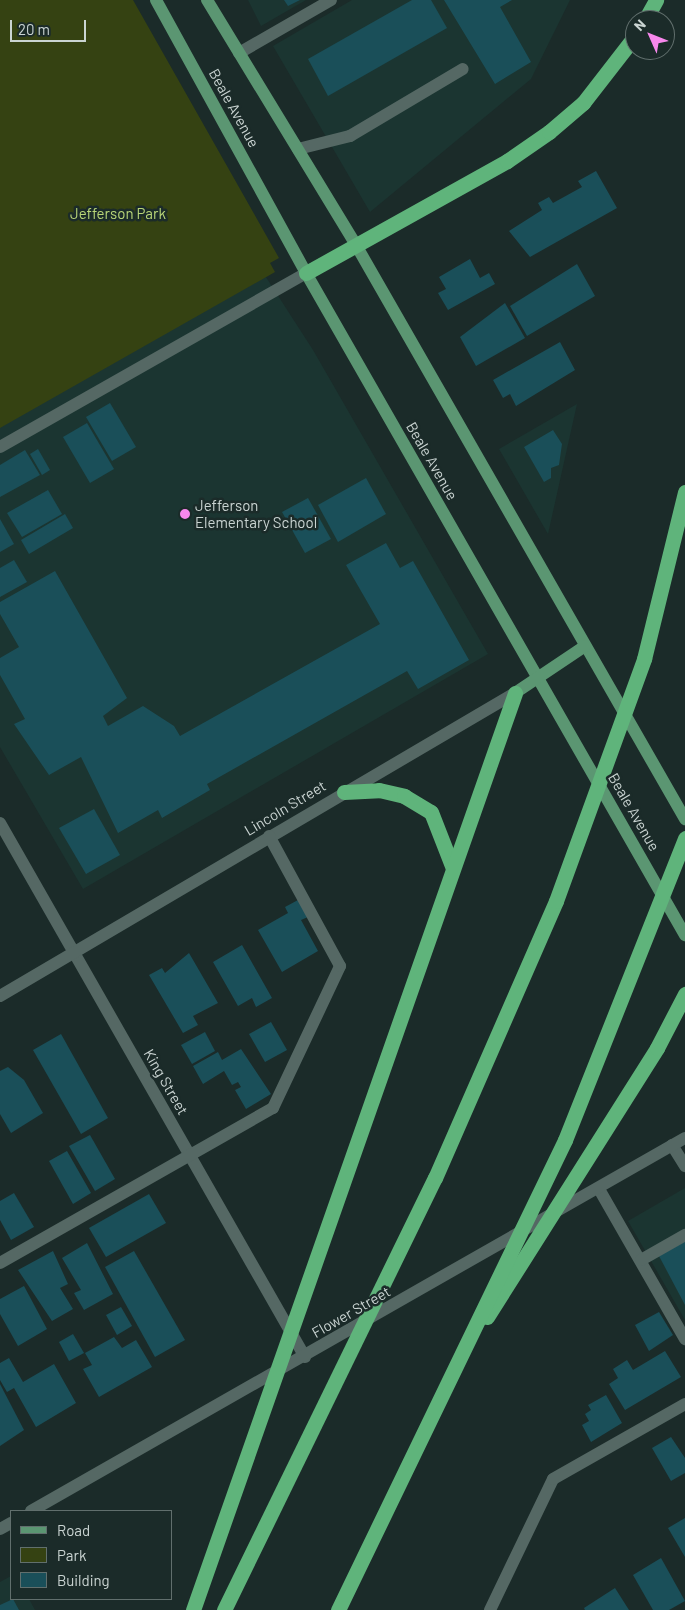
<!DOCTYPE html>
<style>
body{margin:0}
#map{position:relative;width:685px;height:1610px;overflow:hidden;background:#1b2b29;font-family:Barlow,sans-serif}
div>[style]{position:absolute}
.built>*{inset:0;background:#1b3531}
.green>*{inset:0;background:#354212}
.building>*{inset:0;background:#1a4f59}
.minor>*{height:12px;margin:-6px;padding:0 6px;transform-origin:6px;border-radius:6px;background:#556864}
.major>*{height:12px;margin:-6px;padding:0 6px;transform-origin:6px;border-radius:6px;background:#5b9672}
.highway>*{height:15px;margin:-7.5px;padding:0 7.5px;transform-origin:7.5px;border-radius:7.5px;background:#5fb47b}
.dots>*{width:14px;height:14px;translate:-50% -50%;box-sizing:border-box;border:2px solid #1b2b29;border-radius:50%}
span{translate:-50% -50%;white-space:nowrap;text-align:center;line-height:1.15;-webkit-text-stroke:5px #1b2b29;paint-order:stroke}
.street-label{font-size:15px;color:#cad4d2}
.park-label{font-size:15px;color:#b9d678}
.poi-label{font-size:15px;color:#cad4d2}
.left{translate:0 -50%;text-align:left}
.legend{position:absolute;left:10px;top:1510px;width:162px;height:90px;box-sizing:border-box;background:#1b2b29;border:1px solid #616f6d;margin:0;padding:6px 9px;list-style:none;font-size:15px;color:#cad4d2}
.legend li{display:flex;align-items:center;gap:10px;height:25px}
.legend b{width:25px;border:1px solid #616f6d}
.north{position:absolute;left:625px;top:10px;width:50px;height:50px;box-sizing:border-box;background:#1b2b29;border:1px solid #616f6d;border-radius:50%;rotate:314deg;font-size:14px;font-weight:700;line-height:20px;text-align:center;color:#cad4d2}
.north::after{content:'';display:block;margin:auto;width:18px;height:22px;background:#f788ec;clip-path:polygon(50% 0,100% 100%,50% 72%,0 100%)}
.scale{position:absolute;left:10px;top:20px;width:76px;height:22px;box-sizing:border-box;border:2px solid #cad4d2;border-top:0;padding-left:6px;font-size:15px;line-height:18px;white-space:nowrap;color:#cad4d2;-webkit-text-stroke:4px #1b2b29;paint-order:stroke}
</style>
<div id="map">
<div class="built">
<i style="clip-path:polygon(248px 0,306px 0,261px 26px)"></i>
<i style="clip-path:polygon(352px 0,570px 0,531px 79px,370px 212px,273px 46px)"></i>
<i style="clip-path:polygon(262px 271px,313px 350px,488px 654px,83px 889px,0 747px,0 422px)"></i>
<i style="clip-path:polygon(577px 404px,548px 534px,499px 449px)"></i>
<i style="clip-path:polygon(685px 1188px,685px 1320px,628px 1221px)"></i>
<i style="clip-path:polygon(11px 1576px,11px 1599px,29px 1599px,35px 1610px,0 1610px,0 1582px)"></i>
</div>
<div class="green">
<i style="clip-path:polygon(0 0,133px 0,279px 258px,270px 263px,275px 272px,0 428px)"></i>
</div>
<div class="building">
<i style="clip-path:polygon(284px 0,300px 0,288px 6px)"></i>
<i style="clip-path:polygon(412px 0,431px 0,447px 28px,328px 96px,308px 59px)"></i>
<i style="clip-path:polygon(444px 0,512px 0,500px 7px,531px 62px,495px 84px)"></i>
<i style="clip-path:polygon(596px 171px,617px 208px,530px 257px,509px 231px,542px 210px,538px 203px,549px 197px,553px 203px,582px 187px,578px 181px)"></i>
<i style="clip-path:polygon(470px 259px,480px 278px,489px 273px,495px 284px,448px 310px,438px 293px,446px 289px,439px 277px)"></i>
<i style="clip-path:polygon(577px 264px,595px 296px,527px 336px,510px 306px)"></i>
<i style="clip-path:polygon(505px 303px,525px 338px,476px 366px,460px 337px)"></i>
<i style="clip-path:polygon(560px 342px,575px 370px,516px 406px,510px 394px,503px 398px,493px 380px)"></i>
<i style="clip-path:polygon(110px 403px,136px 447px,112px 461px,86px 417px)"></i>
<i style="clip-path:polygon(87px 423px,114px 469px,90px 483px,63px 437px)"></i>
<i style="clip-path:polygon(553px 430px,562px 444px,559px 465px,551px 468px,551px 478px,544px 482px,524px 447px)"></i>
<i style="clip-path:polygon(38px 449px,50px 470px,42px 475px,30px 454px)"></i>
<i style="clip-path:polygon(25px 450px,40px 475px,0 497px,0 465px)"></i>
<i style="clip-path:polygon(366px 478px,386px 514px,338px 542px,318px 505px)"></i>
<i style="clip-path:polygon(48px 490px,62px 514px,22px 537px,7px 513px)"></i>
<i style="clip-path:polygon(308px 498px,331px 539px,305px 553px,282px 512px)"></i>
<i style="clip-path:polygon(65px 514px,73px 528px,29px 554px,21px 540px)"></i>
<i style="clip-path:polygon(0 519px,14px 544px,0 552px)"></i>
<i style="clip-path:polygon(386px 543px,400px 568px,413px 561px,469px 660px,418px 689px,407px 671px,207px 784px,210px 790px,162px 818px,158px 810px,118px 833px,81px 757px,49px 775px,14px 724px,25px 719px,0 675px,0 658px,19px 647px,0 614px,0 602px,55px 571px,127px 698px,103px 716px,108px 726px,143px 706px,174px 726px,180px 736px,380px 624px,346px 565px)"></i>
<i style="clip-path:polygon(14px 560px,27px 582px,0 597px,0 568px)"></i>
<i style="clip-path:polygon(94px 809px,120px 855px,86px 874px,59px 828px)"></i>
<i style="clip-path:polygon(298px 900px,308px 917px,301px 920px,318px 951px,282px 972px,258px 930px,288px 913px,285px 907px)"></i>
<i style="clip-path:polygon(242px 945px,272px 998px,256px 1007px,252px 998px,238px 1006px,213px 962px)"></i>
<i style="clip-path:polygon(189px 953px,218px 1003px,193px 1016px,198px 1025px,183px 1033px,149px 975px,162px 968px,165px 973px)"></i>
<i style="clip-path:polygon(271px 1022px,287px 1050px,265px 1062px,249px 1034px)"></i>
<i style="clip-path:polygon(205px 1032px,215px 1051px,192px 1064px,181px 1045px)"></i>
<i style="clip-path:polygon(61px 1034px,108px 1118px,81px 1134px,33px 1050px)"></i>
<i style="clip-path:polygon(241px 1049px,271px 1094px,246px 1109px,235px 1090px,241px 1087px,238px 1082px,232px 1085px,224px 1071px,203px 1084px,193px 1066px,218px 1052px,222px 1060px)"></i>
<i style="clip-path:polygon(8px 1067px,24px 1080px,43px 1113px,11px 1133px,0 1114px,0 1071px)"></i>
<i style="clip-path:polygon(90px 1135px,115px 1179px,95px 1191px,69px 1146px)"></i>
<i style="clip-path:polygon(67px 1151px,91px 1193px,73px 1204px,49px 1161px)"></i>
<i style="clip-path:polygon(14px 1193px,34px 1227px,11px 1240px,0 1220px,0 1201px)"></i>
<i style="clip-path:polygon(149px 1194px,166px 1223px,106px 1257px,89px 1228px)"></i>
<i style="clip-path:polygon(685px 1241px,685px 1305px,659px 1256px)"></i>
<i style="clip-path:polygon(87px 1243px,113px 1294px,84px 1310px,74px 1293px,81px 1290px,62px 1258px)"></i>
<i style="clip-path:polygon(53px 1251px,68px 1284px,60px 1288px,73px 1309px,52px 1321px,18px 1270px)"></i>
<i style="clip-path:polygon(134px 1251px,185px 1340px,155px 1357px,105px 1267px)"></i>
<i style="clip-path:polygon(24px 1286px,47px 1329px,18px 1346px,0 1314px,0 1299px)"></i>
<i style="clip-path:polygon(121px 1307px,132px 1326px,117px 1335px,106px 1315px)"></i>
<i style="clip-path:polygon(659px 1312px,673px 1335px,649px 1351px,635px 1325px)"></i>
<i style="clip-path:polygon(73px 1334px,84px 1353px,69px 1361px,59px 1342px)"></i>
<i style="clip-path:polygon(114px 1337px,122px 1348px,136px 1340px,152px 1367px,99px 1397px,83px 1369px,92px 1365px,85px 1353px)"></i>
<i style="clip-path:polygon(665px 1351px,681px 1377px,625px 1410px,609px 1384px,618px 1378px,613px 1369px,627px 1360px,633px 1370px)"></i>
<i style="clip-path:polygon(9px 1358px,23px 1382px,54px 1364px,76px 1403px,36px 1427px,14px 1388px,7px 1392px,0 1380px,0 1363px)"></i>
<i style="clip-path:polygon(0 1384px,24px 1430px,0 1446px)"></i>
<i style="clip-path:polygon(606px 1395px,622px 1423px,591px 1442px,582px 1425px,589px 1421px,585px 1414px,591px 1410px,588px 1405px)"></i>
<i style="clip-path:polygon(671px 1437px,685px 1458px,685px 1473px,671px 1481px,652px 1448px)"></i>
<i style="clip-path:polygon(685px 1518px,685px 1557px,668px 1528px)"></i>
<i style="clip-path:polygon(661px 1558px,685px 1601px,669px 1610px,653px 1610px,633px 1575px)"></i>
<i style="clip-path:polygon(615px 1588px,629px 1610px,585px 1610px,584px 1608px)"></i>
<i style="clip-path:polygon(13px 1599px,19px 1610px,0 1610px,0 1605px)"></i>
</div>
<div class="minor">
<i style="left:239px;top:53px;width:106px;rotate:-29.9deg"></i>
<i style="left:298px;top:149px;width:54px;rotate:-14deg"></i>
<i style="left:350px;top:136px;width:131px;rotate:-30.7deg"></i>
<i style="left:0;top:447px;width:352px;rotate:-29.6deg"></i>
<i style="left:0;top:823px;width:615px;rotate:60.27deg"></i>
<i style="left:0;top:996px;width:598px;rotate:-30.47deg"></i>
<i style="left:672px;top:1145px;width:25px;rotate:58deg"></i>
<i style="left:599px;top:1189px;width:173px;rotate:60.2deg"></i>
<i style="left:641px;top:1260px;width:51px;rotate:-29.6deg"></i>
<i style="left:0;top:1263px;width:314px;rotate:-29.6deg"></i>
<i style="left:273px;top:1108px;width:157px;rotate:-64.7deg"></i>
<i style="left:340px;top:966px;width:148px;rotate:-118.6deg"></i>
<i style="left:31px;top:1511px;width:753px;rotate:-29.7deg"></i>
<i style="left:0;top:1529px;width:13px;rotate:-29deg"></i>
<i style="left:490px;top:1610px;width:145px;rotate:-64.3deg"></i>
<i style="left:553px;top:1479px;width:152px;rotate:-29.6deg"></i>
</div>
<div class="major">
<i style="left:156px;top:0;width:311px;rotate:61.2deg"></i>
<i style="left:306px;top:273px;width:763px;rotate:60.21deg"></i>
<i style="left:207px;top:0;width:287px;rotate:58.7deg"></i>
<i style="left:356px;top:245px;width:662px;rotate:60.18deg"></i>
<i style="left:515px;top:693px;width:84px;rotate:-33.9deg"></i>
</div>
<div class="highway">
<i style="left:645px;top:20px;width:23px;rotate:-61deg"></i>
<i style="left:306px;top:273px;width:230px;rotate:-29.1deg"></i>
<i style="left:507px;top:161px;width:51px;rotate:-34.6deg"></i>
<i style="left:549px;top:132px;width:45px;rotate:-40.5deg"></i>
<i style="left:583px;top:103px;width:85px;rotate:-52.2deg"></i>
<i style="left:344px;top:792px;width:35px;rotate:-3deg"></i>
<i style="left:379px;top:790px;width:26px;rotate:13deg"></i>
<i style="left:404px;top:796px;width:31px;rotate:31deg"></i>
<i style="left:431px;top:812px;width:58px;rotate:68.7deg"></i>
<i style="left:487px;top:1317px;width:318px;rotate:-57.7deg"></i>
<i style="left:657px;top:1048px;width:61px;rotate:-62.6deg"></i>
<i style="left:193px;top:1610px;width:972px;rotate:-70.65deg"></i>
<i style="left:224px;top:1610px;width:481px;rotate:-64deg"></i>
<i style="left:435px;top:1178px;width:302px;rotate:-66.4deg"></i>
<i style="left:556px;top:901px;width:258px;rotate:-70deg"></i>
<i style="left:644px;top:659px;width:172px;rotate:-76.2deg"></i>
<i style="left:338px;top:1610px;width:522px;rotate:-64.22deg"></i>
<i style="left:565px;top:1140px;width:325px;rotate:-68.3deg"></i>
</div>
<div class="dots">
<i style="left:185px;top:514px;background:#f788ec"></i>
</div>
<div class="street-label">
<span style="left:234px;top:108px;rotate:61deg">Beale Avenue</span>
<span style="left:432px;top:461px;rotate:60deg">Beale Avenue</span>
<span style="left:285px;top:808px;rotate:-31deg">Lincoln Street</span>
<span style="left:634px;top:812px;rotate:60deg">Beale Avenue</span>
<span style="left:166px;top:1082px;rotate:60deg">King Street</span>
<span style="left:351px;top:1312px;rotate:-30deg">Flower Street</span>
</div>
<div class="park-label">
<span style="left:118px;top:214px">Jefferson Park</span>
</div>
<div class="poi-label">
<span class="left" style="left:195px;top:514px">Jefferson<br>Elementary School</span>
</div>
<ul class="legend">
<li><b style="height:6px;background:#5b9672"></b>Road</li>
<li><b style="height:14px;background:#354212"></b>Park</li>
<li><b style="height:14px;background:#1a4f59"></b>Building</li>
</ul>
<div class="north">N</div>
<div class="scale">20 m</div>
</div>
